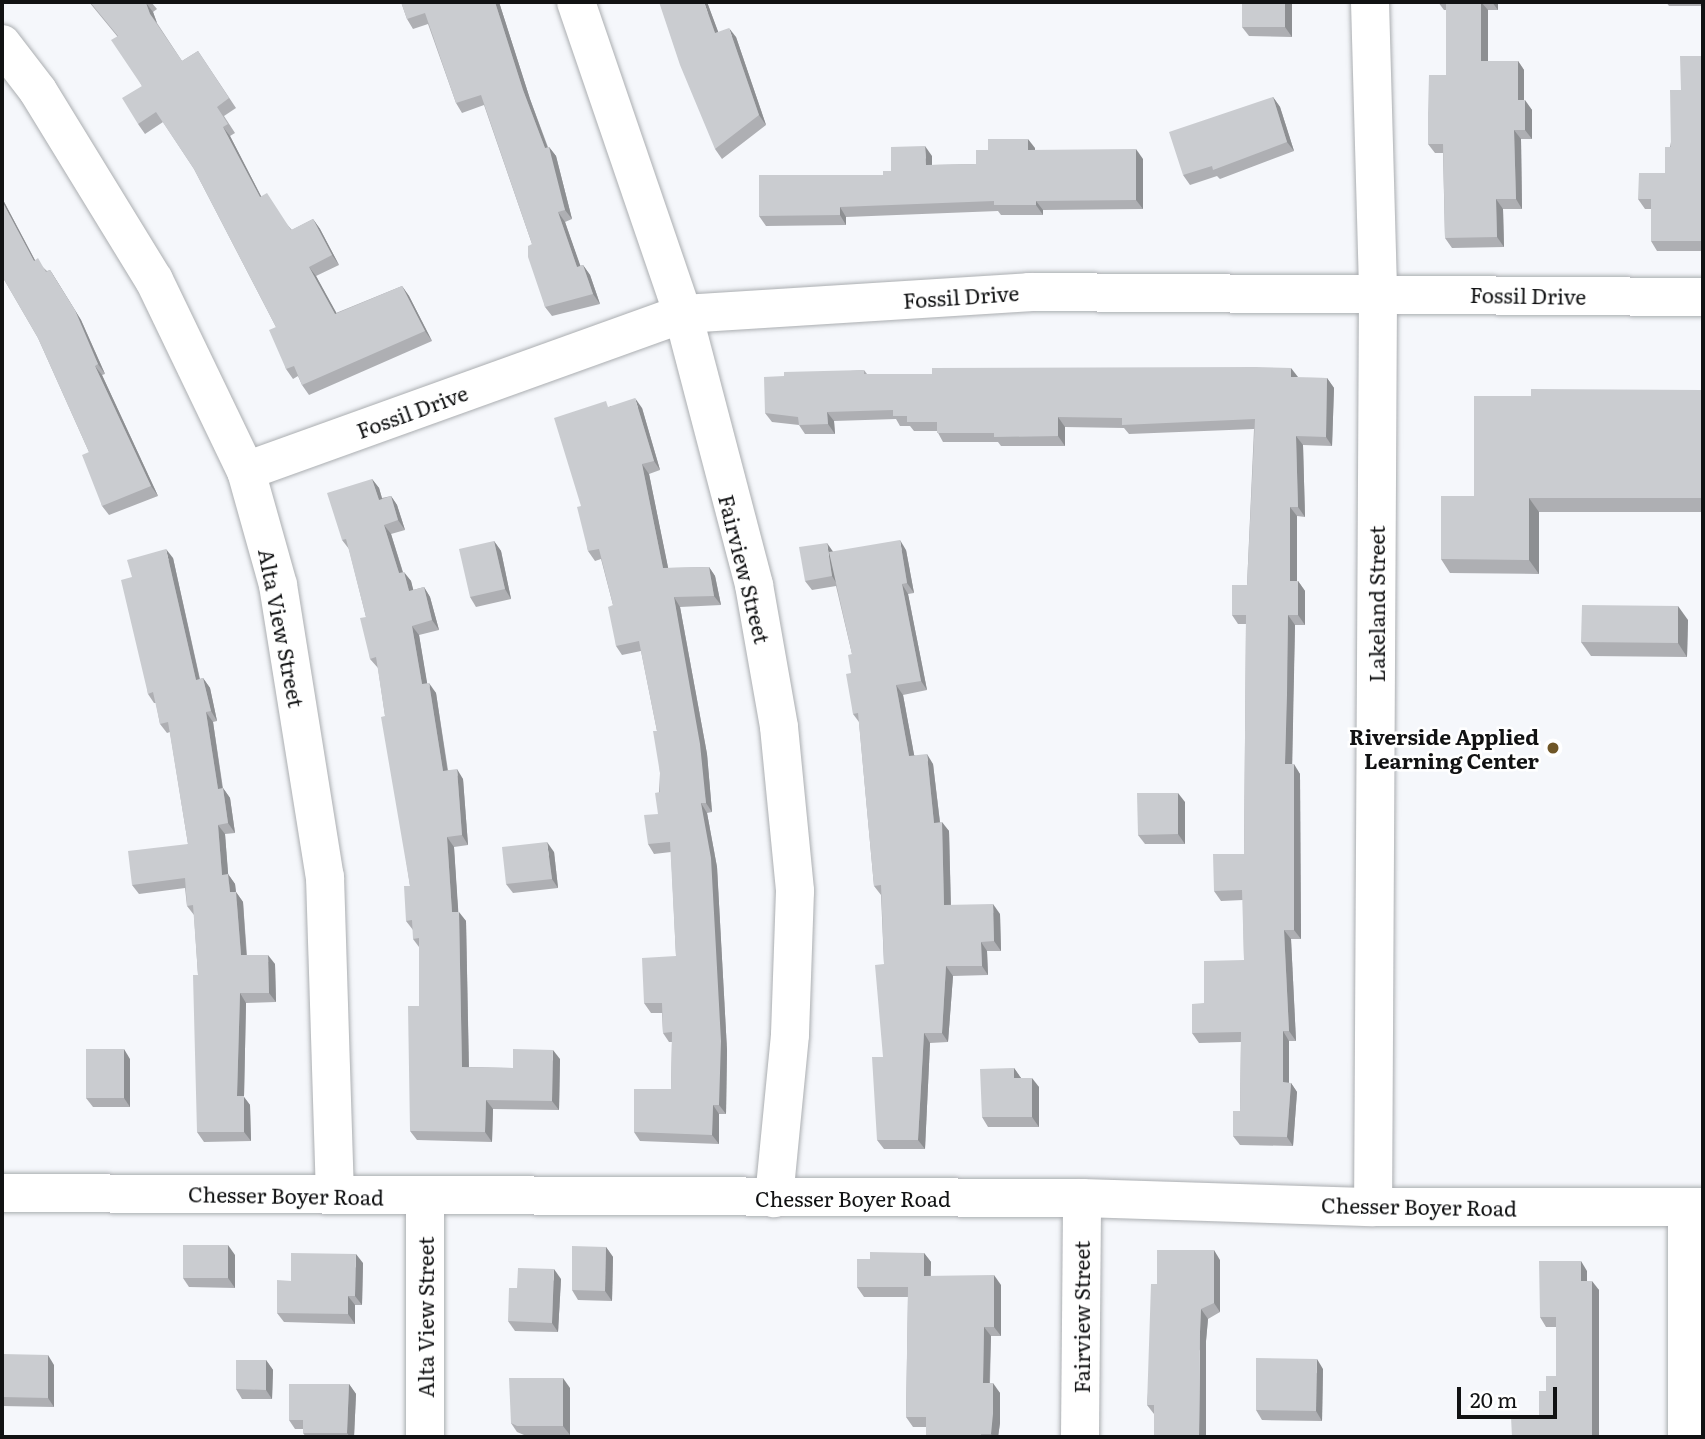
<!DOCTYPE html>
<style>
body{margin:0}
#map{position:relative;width:1705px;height:1439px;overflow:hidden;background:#f5f7fb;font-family:Literata,serif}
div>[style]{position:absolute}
.roads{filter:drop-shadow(0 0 2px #abaeb1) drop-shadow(0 0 2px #abaeb1)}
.minor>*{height:38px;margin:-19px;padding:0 19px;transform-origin:19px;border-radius:19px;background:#fff}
.wall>*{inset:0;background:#aeafb3}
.shaded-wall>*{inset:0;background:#8d8f92}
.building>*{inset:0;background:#caccd0}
.dots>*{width:19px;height:19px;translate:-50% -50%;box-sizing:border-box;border:4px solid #fff;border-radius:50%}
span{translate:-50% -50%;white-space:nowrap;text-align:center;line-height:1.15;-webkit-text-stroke:5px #fff;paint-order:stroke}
.street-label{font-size:21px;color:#111213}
.poi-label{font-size:21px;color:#111213;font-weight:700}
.right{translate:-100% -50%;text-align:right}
.frame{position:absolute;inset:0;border:4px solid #111213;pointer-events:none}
.scale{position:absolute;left:1457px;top:1387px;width:100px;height:32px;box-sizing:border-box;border:4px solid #111213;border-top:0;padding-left:9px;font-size:21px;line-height:24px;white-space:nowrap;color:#111213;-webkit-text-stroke:5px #fff;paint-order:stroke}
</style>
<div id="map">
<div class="roads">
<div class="minor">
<i style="left:576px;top:2px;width:330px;rotate:71.1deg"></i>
<i style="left:683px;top:314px;width:280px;rotate:75.3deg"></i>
<i style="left:754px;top:585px;width:144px;rotate:80deg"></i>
<i style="left:779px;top:727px;width:165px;rotate:84.4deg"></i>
<i style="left:795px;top:891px;width:144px;rotate:92deg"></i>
<i style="left:790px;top:1035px;width:164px;rotate:95.6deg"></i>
<i style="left:1370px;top:2px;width:292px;rotate:88.4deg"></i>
<i style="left:1378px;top:294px;width:913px;rotate:90.31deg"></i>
<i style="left:2px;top:44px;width:59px;rotate:52.5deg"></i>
<i style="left:38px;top:91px;width:222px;rotate:58.5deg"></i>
<i style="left:154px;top:280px;width:212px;rotate:64.3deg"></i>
<i style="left:246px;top:471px;width:118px;rotate:74.3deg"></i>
<i style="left:278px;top:585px;width:296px;rotate:80.9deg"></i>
<i style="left:325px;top:877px;width:318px;rotate:88.2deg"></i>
<i style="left:246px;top:471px;width:464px;rotate:-19.8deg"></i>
<i style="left:683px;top:314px;width:347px;rotate:-3.6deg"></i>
<i style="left:1029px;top:292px;width:674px;rotate:0.43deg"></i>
<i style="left:2px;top:1193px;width:1080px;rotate:0.27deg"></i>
<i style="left:1082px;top:1198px;width:291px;rotate:1.8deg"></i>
<i style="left:1373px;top:1207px;width:330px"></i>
<i style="left:1687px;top:1207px;width:230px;rotate:90deg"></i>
<i style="left:425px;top:1437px;width:240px;rotate:-90deg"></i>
<i style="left:1080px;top:1437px;width:239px;rotate:-89.5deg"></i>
</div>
</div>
<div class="wall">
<i style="clip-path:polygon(89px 2px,151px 2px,157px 9px,153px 12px,157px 23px,182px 61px,198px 51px,236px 108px,224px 116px,235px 133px,230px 136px,261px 196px,292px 230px,313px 219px,320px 229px,339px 265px,316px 276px,336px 313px,402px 286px,409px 296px,432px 341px,309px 395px,302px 385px,298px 376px,293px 379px,286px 369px,276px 327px,194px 169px,163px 122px,145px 134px,138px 124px,142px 86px,117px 36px)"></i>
<i style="clip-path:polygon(401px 2px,499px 2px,530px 99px,548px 147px,549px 147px,556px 156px,572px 219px,565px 222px,580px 266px,583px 265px,590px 275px,600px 304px,552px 316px,545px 307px,532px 244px,484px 105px,462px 113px,456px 103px,428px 24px,413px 29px,407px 19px)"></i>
<i style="clip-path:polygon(707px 2px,718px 32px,736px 37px,766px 125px,722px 159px,715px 149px)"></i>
<i style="clip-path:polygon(1242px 2px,1292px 2px,1292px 37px,1249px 36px,1242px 27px)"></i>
<i style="clip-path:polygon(1438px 2px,1498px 2px,1498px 10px,1488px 10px,1488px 61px,1518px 61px,1524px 70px,1524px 100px,1532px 110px,1532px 139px,1521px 139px,1522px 209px,1503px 209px,1504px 247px,1452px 248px,1445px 238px,1443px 153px,1435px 153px,1428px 144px,1446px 75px,1446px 10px,1444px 10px)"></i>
<i style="clip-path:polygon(1666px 2px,1703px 2px,1703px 6px,1669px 6px)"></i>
<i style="clip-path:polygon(1703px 56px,1703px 251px,1657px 251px,1651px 241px,1651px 209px,1645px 209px,1638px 199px,1665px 173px,1681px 90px)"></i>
<i style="clip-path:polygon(1273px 97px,1280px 107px,1294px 151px,1220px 179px,1217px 176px,1190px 185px,1183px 175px)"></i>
<i style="clip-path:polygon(1035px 148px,1035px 150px,1143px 159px,1143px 209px,1043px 210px,1043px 215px,1001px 215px,998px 211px,846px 217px,846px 225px,766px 226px,759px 216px,883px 175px,932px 156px,932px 165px,976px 164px)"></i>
<i style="clip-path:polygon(2px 198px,35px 260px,47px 271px,50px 270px,81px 320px,105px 374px,102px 375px,158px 496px,109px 515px,102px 506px,89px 452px,38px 338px,2px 276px)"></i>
<i style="clip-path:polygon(864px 370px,867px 374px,1327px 378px,1334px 388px,1332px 446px,1303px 445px,1305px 517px,1297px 516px,1297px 581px,1298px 581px,1305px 591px,1305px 625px,1295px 625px,1293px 704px,1292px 764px,1300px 774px,1301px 939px,1291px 939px,1296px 1041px,1289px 1041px,1289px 1083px,1291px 1083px,1297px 1092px,1293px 1146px,1240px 1145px,1233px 1136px,1240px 1111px,1241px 1042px,1199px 1043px,1192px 1033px,1204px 1003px,1244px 960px,1243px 900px,1221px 901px,1214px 891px,1244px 854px,1246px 624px,1238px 624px,1232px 615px,1247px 585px,1254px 429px,1129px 434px,1124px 428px,1065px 427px,1065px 446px,1001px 446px,998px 442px,943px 442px,937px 431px,914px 431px,910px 426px,900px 426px,896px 419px,834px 421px,835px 434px,805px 434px,799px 425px,772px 422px,765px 413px,784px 376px)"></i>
<i style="clip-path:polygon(1703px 378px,1703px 512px,1539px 512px,1539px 574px,1450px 573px,1441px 559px,1474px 496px,1531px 396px,1702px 390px)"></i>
<i style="clip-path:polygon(610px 406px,642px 408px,660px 470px,649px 474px,668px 568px,709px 567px,715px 576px,721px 605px,680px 607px,707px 754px,712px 812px,707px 813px,717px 867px,727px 1050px,726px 1114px,719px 1114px,719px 1144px,640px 1141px,634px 1132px,671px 1089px,672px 1042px,669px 1042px,663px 1033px,662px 1013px,651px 1013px,644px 1003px,676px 956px,671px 852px,654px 854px,648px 844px,658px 814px,660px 773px,657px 731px,641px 651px,622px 655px,616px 646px,613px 605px,601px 559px,595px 561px,588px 551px,581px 506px)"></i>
<i style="clip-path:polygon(372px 479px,379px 488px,382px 498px,391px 496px,397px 505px,405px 530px,391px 534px,403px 572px,411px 581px,413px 590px,424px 587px,430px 597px,439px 630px,419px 635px,427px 684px,436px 693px,448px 770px,463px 779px,468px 845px,454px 847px,458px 912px,466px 921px,469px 1067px,513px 1068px,560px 1059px,559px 1110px,493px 1109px,492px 1142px,417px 1140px,410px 1131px,419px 1006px,419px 947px,413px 939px,413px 930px,406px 921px,410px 886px,378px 668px,370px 659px,366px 617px,349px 549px,342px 540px)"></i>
<i style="clip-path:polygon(494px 541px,501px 551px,511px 599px,476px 607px,470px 597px)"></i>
<i style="clip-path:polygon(906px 550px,914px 593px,908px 594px,927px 690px,903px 695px,914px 755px,933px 764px,940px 822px,949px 831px,951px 905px,1000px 914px,1001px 951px,987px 951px,988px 975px,953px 976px,948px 1042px,930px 1043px,925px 1149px,884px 1149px,877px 1140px,883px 1057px,884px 964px,881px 895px,874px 886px,859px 722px,853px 714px,851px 673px,852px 654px,836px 586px,812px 590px,805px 581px,833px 552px)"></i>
<i style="clip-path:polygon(173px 558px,200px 679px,203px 678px,210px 688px,217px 721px,213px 722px,223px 788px,230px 798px,235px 833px,225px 834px,228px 874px,235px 884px,236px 892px,243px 902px,247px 955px,275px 964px,276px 1002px,246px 1003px,244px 1097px,250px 1105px,251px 1141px,204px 1142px,197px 1132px,198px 975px,194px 915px,187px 906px,185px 888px,139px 894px,132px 885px,188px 844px,170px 732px,167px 733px,160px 724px,156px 703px,154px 703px,148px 694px,132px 577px)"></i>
<i style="clip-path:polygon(1688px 620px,1687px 657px,1591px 656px,1581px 642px)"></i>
<i style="clip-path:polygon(1185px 802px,1185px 844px,1145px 844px,1138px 835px)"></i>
<i style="clip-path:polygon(554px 852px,558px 888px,513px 893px,506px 884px)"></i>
<i style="clip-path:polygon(130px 1059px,130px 1107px,93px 1107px,86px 1098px)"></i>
<i style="clip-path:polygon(1014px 1068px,1021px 1078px,1039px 1087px,1039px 1127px,988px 1127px,982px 1117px)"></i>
<i style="clip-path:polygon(606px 1247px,613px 1257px,612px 1301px,578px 1300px,572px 1290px)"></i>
<i style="clip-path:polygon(924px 1253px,931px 1262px,931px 1276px,1001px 1285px,1001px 1336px,991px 1336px,990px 1383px,1000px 1393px,1000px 1423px,998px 1437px,926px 1437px,926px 1427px,913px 1427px,906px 1417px,908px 1297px,864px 1297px,857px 1287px,870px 1259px)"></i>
<i style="clip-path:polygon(235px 1255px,235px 1288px,189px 1287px,183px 1278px)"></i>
<i style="clip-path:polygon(1220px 1260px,1220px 1312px,1208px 1319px,1206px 1341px,1154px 1414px,1147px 1405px,1157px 1284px)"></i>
<i style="clip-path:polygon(363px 1263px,362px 1305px,355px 1305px,355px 1324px,284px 1322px,277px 1313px)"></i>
<i style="clip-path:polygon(1587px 1271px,1587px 1281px,1599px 1290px,1599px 1437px,1539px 1417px,1546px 1391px,1556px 1376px,1556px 1327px,1546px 1327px,1540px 1317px)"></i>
<i style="clip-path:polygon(561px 1279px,558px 1332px,515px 1331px,508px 1321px,517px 1288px)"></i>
<i style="clip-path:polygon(2px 1354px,54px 1365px,54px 1407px,2px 1406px)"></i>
<i style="clip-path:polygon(266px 1360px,273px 1370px,272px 1399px,242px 1399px,236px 1389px)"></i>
<i style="clip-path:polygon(1323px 1369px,1322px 1421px,1262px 1420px,1256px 1410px)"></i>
<i style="clip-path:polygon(349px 1384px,356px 1394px,354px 1437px,306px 1437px,303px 1433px,303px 1429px,295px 1429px,289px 1420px)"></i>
<i style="clip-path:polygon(570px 1388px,570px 1435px,524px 1435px,517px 1432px,511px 1423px)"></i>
</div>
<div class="shaded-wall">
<i style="clip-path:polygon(495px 2px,499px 2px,530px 99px,551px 157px,549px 147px,556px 156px,572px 219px,565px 210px,545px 148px,523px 90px)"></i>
<i style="clip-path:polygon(704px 2px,707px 2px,722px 42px,715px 33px)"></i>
<i style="clip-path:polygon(1285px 2px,1292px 2px,1292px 37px,1285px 27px)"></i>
<i style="clip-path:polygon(1481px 2px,1488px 10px,1488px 70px,1481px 61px)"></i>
<i style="clip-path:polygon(1492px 2px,1498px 2px,1498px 10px)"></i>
<i style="clip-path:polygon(146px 3px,153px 12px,157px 23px,150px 14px)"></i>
<i style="clip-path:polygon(729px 28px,736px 37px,766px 125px,759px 115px)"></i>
<i style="clip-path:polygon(1518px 61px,1524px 70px,1524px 110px,1518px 100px)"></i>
<i style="clip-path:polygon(1273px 97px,1280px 107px,1294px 151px,1287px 142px)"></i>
<i style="clip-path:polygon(1525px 100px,1532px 110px,1532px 139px,1525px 130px)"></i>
<i style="clip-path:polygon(223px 127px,230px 136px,266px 206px,260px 197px)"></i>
<i style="clip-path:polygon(1514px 130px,1521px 139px,1522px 209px,1516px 199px)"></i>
<i style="clip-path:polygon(1028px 139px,1035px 148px,1035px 160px,1028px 150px)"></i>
<i style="clip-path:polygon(925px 146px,932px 156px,932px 175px,926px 165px)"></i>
<i style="clip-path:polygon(1136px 149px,1143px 159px,1143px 209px,1136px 200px)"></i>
<i style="clip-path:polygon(2px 198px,40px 270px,34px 261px,2px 201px)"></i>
<i style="clip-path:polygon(1496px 199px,1503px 209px,1504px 247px,1497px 237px)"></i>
<i style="clip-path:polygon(1036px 201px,1043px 210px,1043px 215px,1036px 205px)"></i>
<i style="clip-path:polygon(840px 207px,846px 217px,846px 225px,840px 215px)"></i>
<i style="clip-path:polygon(558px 212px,565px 222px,584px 276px,577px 267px)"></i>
<i style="clip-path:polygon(313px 219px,320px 229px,339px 265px,332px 255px)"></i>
<i style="clip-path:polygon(583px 265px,590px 275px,600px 304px,593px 294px)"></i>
<i style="clip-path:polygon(309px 267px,316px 276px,342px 323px,335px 314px)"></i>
<i style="clip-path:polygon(50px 270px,81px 320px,105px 374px,98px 364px)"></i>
<i style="clip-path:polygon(402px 286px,409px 296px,432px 341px,425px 331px)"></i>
<i style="clip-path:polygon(95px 366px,102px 375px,158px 496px,151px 486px)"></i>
<i style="clip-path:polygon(1291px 368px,1298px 377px,1291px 377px)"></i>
<i style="clip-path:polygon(1327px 378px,1334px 388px,1332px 446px,1326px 437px)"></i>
<i style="clip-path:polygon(635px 398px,642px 408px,660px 470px,654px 461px)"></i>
<i style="clip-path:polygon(827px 412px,834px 421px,835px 434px,828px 424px)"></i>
<i style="clip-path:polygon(1058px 417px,1065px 427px,1065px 446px,1058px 436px)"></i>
<i style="clip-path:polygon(1296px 436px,1303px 445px,1305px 517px,1298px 507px)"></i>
<i style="clip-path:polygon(642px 464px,649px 474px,670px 577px,663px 568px)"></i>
<i style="clip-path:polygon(372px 479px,379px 488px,385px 509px,379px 500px)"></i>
<i style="clip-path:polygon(391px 496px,397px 505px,405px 530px,398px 520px)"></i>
<i style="clip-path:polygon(1529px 498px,1539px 512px,1539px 574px,1529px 560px)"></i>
<i style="clip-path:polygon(1290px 507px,1297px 516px,1297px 591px,1290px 581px)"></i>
<i style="clip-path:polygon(384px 525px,391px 534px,406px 583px,399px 573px)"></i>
<i style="clip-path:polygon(900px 540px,906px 550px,914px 593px,907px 583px)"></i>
<i style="clip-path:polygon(494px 541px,501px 551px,511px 599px,505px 589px)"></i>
<i style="clip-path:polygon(827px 543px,834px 553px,838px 586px,832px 576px)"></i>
<i style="clip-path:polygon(166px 549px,173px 558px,202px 690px,196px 680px)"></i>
<i style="clip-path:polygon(709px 567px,715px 576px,721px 605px,714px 596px)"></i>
<i style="clip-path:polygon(404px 572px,411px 581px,416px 600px,409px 591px)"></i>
<i style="clip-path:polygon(1298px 581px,1305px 591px,1305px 625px,1298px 615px)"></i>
<i style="clip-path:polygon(902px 584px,908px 594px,927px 690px,921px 681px)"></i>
<i style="clip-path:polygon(424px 587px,430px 597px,439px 630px,432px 620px)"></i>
<i style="clip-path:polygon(674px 597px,680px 607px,707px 754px,712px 812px,706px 803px)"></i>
<i style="clip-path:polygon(1678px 606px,1688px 620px,1687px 657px,1678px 643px)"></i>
<i style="clip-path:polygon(1288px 615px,1295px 625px,1292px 774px,1285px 764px)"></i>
<i style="clip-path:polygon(412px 626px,419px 635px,429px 694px,422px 684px)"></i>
<i style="clip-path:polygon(203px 678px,210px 688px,217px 721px,211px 711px)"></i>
<i style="clip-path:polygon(429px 683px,436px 693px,449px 781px,443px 771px)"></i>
<i style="clip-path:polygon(896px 685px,903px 695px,916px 765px,909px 756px)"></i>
<i style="clip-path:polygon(206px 712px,213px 722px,224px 799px,218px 789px)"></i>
<i style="clip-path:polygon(927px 754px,933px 764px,941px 832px,934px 823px)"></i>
<i style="clip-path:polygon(1294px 764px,1300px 774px,1301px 939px,1294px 930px)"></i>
<i style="clip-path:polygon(457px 769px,463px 779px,468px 845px,462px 835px)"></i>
<i style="clip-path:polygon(223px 788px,230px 798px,235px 833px,228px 823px)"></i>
<i style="clip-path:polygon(1178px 793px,1185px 802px,1185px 844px,1178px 834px)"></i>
<i style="clip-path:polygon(701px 803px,707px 813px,717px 867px,727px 1050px,726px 1114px,719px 1105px)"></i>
<i style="clip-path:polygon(942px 822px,949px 831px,951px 915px,944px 905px)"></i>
<i style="clip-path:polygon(218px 825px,225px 834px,229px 885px,222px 875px)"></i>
<i style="clip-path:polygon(447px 837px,454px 847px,459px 922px,452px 912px)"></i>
<i style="clip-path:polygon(547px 842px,554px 852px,558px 888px,552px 879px)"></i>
<i style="clip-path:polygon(228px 874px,235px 884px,237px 902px,230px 892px)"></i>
<i style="clip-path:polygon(236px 892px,243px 902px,247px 965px,241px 955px)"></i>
<i style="clip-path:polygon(993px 904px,1000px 914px,1001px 951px,994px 941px)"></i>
<i style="clip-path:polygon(459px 912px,466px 921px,469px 1076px,462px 1067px)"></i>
<i style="clip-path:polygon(1284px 930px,1291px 939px,1296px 1041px,1289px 1031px)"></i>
<i style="clip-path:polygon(981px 942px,987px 951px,988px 975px,982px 966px)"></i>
<i style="clip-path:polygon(268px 955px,275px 964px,276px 1002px,269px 993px)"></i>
<i style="clip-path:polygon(946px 966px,953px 976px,948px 1042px,942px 1033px)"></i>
<i style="clip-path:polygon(240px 993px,246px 1003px,244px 1097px,250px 1105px,251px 1141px,244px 1132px,237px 1096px)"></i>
<i style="clip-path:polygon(1283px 1031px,1289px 1041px,1289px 1092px,1283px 1082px)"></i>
<i style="clip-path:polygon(924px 1033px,930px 1043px,925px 1149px,918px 1140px)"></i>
<i style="clip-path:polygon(124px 1049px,130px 1059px,130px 1107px,124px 1098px)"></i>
<i style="clip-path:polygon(553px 1050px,560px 1059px,559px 1110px,552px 1101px)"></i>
<i style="clip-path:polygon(1014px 1068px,1021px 1078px,1014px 1078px)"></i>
<i style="clip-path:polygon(1032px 1078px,1039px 1087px,1039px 1127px,1032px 1117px)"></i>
<i style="clip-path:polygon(1291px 1083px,1297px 1092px,1293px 1146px,1287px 1137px)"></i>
<i style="clip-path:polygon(486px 1100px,493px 1109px,492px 1142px,485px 1132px)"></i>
<i style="clip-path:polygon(713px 1105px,719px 1114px,719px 1144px,712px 1135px)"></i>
<i style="clip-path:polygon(228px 1245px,235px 1255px,235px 1288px,228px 1278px)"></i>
<i style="clip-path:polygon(606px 1247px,613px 1257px,612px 1301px,605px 1291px)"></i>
<i style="clip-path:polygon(1214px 1250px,1220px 1260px,1220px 1312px,1214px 1303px)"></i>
<i style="clip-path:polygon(924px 1253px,931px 1262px,930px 1285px,924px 1276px)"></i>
<i style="clip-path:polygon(356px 1254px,363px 1263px,362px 1305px,355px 1296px)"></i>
<i style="clip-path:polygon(1581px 1261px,1587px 1271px,1587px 1290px,1581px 1281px)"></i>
<i style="clip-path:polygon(554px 1269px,561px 1279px,558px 1332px,552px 1323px)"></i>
<i style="clip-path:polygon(994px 1275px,1001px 1285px,1001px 1336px,994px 1327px)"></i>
<i style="clip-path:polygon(1592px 1281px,1599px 1290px,1599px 1437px,1592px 1437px)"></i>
<i style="clip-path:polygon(348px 1296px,355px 1305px,355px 1324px,348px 1314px)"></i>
<i style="clip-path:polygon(1201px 1309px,1208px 1319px,1206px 1341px,1206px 1437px,1199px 1437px,1200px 1332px)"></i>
<i style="clip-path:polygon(984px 1327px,991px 1336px,989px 1392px,983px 1383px)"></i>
<i style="clip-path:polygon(48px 1355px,54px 1365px,54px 1407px,48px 1398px)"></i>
<i style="clip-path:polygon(1317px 1359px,1323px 1369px,1322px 1421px,1316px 1411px)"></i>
<i style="clip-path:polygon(266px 1360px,273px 1370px,272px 1399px,266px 1390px)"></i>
<i style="clip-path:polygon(563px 1378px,570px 1388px,570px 1435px,563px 1426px)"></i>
<i style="clip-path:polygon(993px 1383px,1000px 1393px,1000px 1423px,998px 1437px,993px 1437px,991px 1434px)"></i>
<i style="clip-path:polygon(349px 1384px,356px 1394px,354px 1437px,350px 1437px,347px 1433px)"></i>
</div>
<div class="building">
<i style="clip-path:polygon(90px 2px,147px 2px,146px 3px,150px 14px,182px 61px,198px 51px,229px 98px,217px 107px,228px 124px,223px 127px,260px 197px,267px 193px,291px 230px,313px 219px,332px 255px,309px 267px,335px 314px,402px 286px,425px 331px,302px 385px,294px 366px,286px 369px,269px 330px,276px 327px,194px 169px,156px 112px,138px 124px,122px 98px,142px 86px,111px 40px,118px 36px)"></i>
<i style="clip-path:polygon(401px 2px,495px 2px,523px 90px,545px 148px,549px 147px,565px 210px,558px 212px,577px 267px,583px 265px,593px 294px,545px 307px,528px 257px,528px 246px,532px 244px,481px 95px,456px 103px,425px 13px,407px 19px)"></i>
<i style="clip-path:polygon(659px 2px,704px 2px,715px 33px,729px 28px,759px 115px,715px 149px,680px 65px)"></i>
<i style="clip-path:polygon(1242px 2px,1285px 2px,1285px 27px,1242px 27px)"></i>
<i style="clip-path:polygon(1446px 2px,1481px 2px,1481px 61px,1518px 61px,1518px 100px,1525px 100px,1525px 130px,1514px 130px,1516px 199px,1496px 199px,1497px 237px,1445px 238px,1443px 144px,1428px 144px,1428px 113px,1429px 75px,1446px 75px)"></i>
<i style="clip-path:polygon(1680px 56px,1703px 56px,1703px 241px,1651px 241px,1651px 199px,1638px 199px,1639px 173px,1665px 173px,1665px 147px,1671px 147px,1670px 90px,1681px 90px)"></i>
<i style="clip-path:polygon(1273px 97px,1287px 142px,1213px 170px,1212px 166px,1183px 175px,1169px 132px)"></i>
<i style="clip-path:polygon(988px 139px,1028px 139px,1028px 150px,1136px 149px,1136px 200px,1036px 201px,1036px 205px,994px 205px,994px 201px,840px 207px,840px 215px,759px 216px,759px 175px,883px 175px,883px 171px,891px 171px,891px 147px,925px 146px,926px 165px,976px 164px,976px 150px,988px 150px)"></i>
<i style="clip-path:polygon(2px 201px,34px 261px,38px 258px,46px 272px,50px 270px,75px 310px,98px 364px,95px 366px,151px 486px,102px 506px,82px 455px,89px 452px,38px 338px,2px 276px)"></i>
<i style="clip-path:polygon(1256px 367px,1291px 368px,1291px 377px,1327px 378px,1326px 437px,1296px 436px,1298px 507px,1290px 507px,1290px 581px,1298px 581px,1298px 615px,1288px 615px,1287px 695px,1285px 764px,1294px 764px,1294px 930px,1284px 930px,1289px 1031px,1283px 1031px,1283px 1082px,1291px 1083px,1287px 1137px,1233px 1136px,1233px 1111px,1240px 1111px,1241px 1032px,1192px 1033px,1192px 1004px,1204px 1003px,1204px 961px,1244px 960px,1242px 890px,1214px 891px,1213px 854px,1244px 854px,1246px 615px,1232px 615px,1232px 585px,1247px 585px,1255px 419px,1122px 425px,1122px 418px,1058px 417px,1058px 436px,994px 437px,994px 433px,937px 433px,937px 422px,907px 422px,907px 416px,893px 416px,893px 410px,827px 412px,828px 424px,799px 425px,798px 417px,765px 413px,764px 377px,784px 376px,784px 372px,864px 370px,864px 374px,932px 374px,932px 368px)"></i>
<i style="clip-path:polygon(1702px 378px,1703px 378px,1703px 498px,1529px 498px,1529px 560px,1441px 559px,1441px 496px,1474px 496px,1474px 396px,1531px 396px,1531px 389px,1702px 390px)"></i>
<i style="clip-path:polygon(635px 398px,654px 461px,642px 464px,663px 568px,709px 567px,714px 596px,674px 597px,700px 744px,706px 803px,701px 803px,711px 858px,721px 1041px,719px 1105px,713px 1105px,712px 1135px,634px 1132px,634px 1089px,671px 1089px,672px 1032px,663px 1033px,662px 1003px,644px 1003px,642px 958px,676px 956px,670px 842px,648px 844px,644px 815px,658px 814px,655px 793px,660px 792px,660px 773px,653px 731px,657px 731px,639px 641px,616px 646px,608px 607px,613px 605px,599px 549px,588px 551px,577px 507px,581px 506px,554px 418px,606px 401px,608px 407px)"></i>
<i style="clip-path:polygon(372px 479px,379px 500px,391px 496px,398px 520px,384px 525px,399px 573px,404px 572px,409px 591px,424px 587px,432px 620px,412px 626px,422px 684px,429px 683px,443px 771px,457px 769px,462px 835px,447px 837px,452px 912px,459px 912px,462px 1067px,513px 1068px,513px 1049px,553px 1050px,552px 1101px,486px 1100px,485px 1132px,410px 1131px,408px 1006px,419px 1006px,419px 938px,413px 939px,412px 920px,406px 921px,404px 886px,410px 886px,381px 717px,385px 716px,376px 657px,370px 659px,360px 618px,366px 617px,346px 539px,342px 540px,327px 493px)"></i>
<i style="clip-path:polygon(900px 540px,907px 583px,902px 584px,921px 681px,896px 685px,909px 756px,927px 754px,934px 823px,942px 822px,944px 905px,993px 904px,994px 941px,981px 942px,982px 966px,946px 966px,942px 1033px,924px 1033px,918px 1140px,877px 1140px,872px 1057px,883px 1057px,875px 965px,884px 964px,881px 885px,874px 886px,858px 713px,853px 714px,846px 674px,851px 673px,848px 655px,852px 654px,829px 552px)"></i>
<i style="clip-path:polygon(494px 541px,505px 589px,470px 597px,459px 549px)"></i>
<i style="clip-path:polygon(827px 543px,832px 576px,805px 581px,799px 547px)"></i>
<i style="clip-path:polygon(166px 549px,196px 680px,203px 678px,211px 711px,206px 712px,218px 789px,223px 788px,228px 823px,218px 825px,222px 875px,228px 874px,230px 892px,236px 892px,241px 955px,268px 955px,269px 993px,240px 993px,237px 1096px,244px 1096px,244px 1132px,197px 1132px,193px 975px,198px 975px,193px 905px,187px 906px,185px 878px,132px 885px,128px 851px,188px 844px,168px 722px,160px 724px,153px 692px,148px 694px,121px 580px,132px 577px,127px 560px)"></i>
<i style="clip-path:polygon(1582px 605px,1678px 606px,1678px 643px,1581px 642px)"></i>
<i style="clip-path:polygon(1137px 793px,1178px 793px,1178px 834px,1138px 835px)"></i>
<i style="clip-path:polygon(547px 842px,552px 879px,506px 884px,502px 847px)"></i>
<i style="clip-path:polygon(86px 1049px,124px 1049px,124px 1098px,86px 1098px)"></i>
<i style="clip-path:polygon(1014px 1068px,1014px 1078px,1032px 1078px,1032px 1117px,982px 1117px,980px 1069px)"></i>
<i style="clip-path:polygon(183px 1245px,228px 1245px,228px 1278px,183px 1278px)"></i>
<i style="clip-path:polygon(572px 1246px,606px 1247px,605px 1291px,572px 1290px)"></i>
<i style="clip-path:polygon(1157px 1250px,1214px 1250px,1214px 1303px,1201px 1309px,1200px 1332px,1199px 1437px,1154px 1437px,1154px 1405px,1147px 1405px,1151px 1284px,1157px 1284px)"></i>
<i style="clip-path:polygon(870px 1252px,924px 1253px,924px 1276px,994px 1275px,994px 1327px,984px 1327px,983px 1383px,993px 1383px,993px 1414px,991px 1434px,981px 1434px,981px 1437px,926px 1437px,926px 1417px,906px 1417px,908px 1287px,857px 1287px,857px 1259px,870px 1259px)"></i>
<i style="clip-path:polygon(291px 1253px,356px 1254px,355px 1296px,348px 1296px,348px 1314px,277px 1313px,277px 1280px,291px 1281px)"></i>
<i style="clip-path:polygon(1539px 1261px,1581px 1261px,1581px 1281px,1592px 1281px,1592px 1437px,1512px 1437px,1511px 1417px,1539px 1417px,1539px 1391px,1546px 1391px,1546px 1376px,1556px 1376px,1556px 1317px,1540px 1317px)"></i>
<i style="clip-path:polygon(518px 1268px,554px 1269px,552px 1323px,508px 1321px,509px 1288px,517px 1288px)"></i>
<i style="clip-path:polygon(2px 1354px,48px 1355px,48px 1398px,2px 1397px)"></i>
<i style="clip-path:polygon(1256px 1358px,1317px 1359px,1316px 1411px,1256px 1410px)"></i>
<i style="clip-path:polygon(236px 1360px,266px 1360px,266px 1390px,236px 1389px)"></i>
<i style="clip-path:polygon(509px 1378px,563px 1378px,563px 1426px,517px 1426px,511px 1423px)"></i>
<i style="clip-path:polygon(289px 1384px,349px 1384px,347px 1433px,303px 1433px,303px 1420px,289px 1420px)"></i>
</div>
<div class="dots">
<i style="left:1553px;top:748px;background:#6f5627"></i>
</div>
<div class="street-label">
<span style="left:1528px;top:295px;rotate:1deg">Fossil Drive</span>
<span style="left:961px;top:296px;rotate:-4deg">Fossil Drive</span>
<span style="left:412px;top:411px;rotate:-20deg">Fossil Drive</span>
<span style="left:745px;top:569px;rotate:76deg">Fairview Street</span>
<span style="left:1376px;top:604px;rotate:-90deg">Lakeland Street</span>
<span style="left:282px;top:628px;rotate:79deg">Alta View Street</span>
<span style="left:286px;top:1195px;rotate:1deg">Chesser Boyer Road</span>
<span style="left:853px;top:1198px">Chesser Boyer Road</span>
<span style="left:1419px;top:1206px;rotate:1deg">Chesser Boyer Road</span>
<span style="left:425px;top:1317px;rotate:-90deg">Alta View Street</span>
<span style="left:1081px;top:1317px;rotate:-90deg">Fairview Street</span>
</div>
<div class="poi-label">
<span class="right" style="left:1539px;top:748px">Riverside Applied<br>Learning Center</span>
</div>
<div class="frame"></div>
<div class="scale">20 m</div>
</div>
